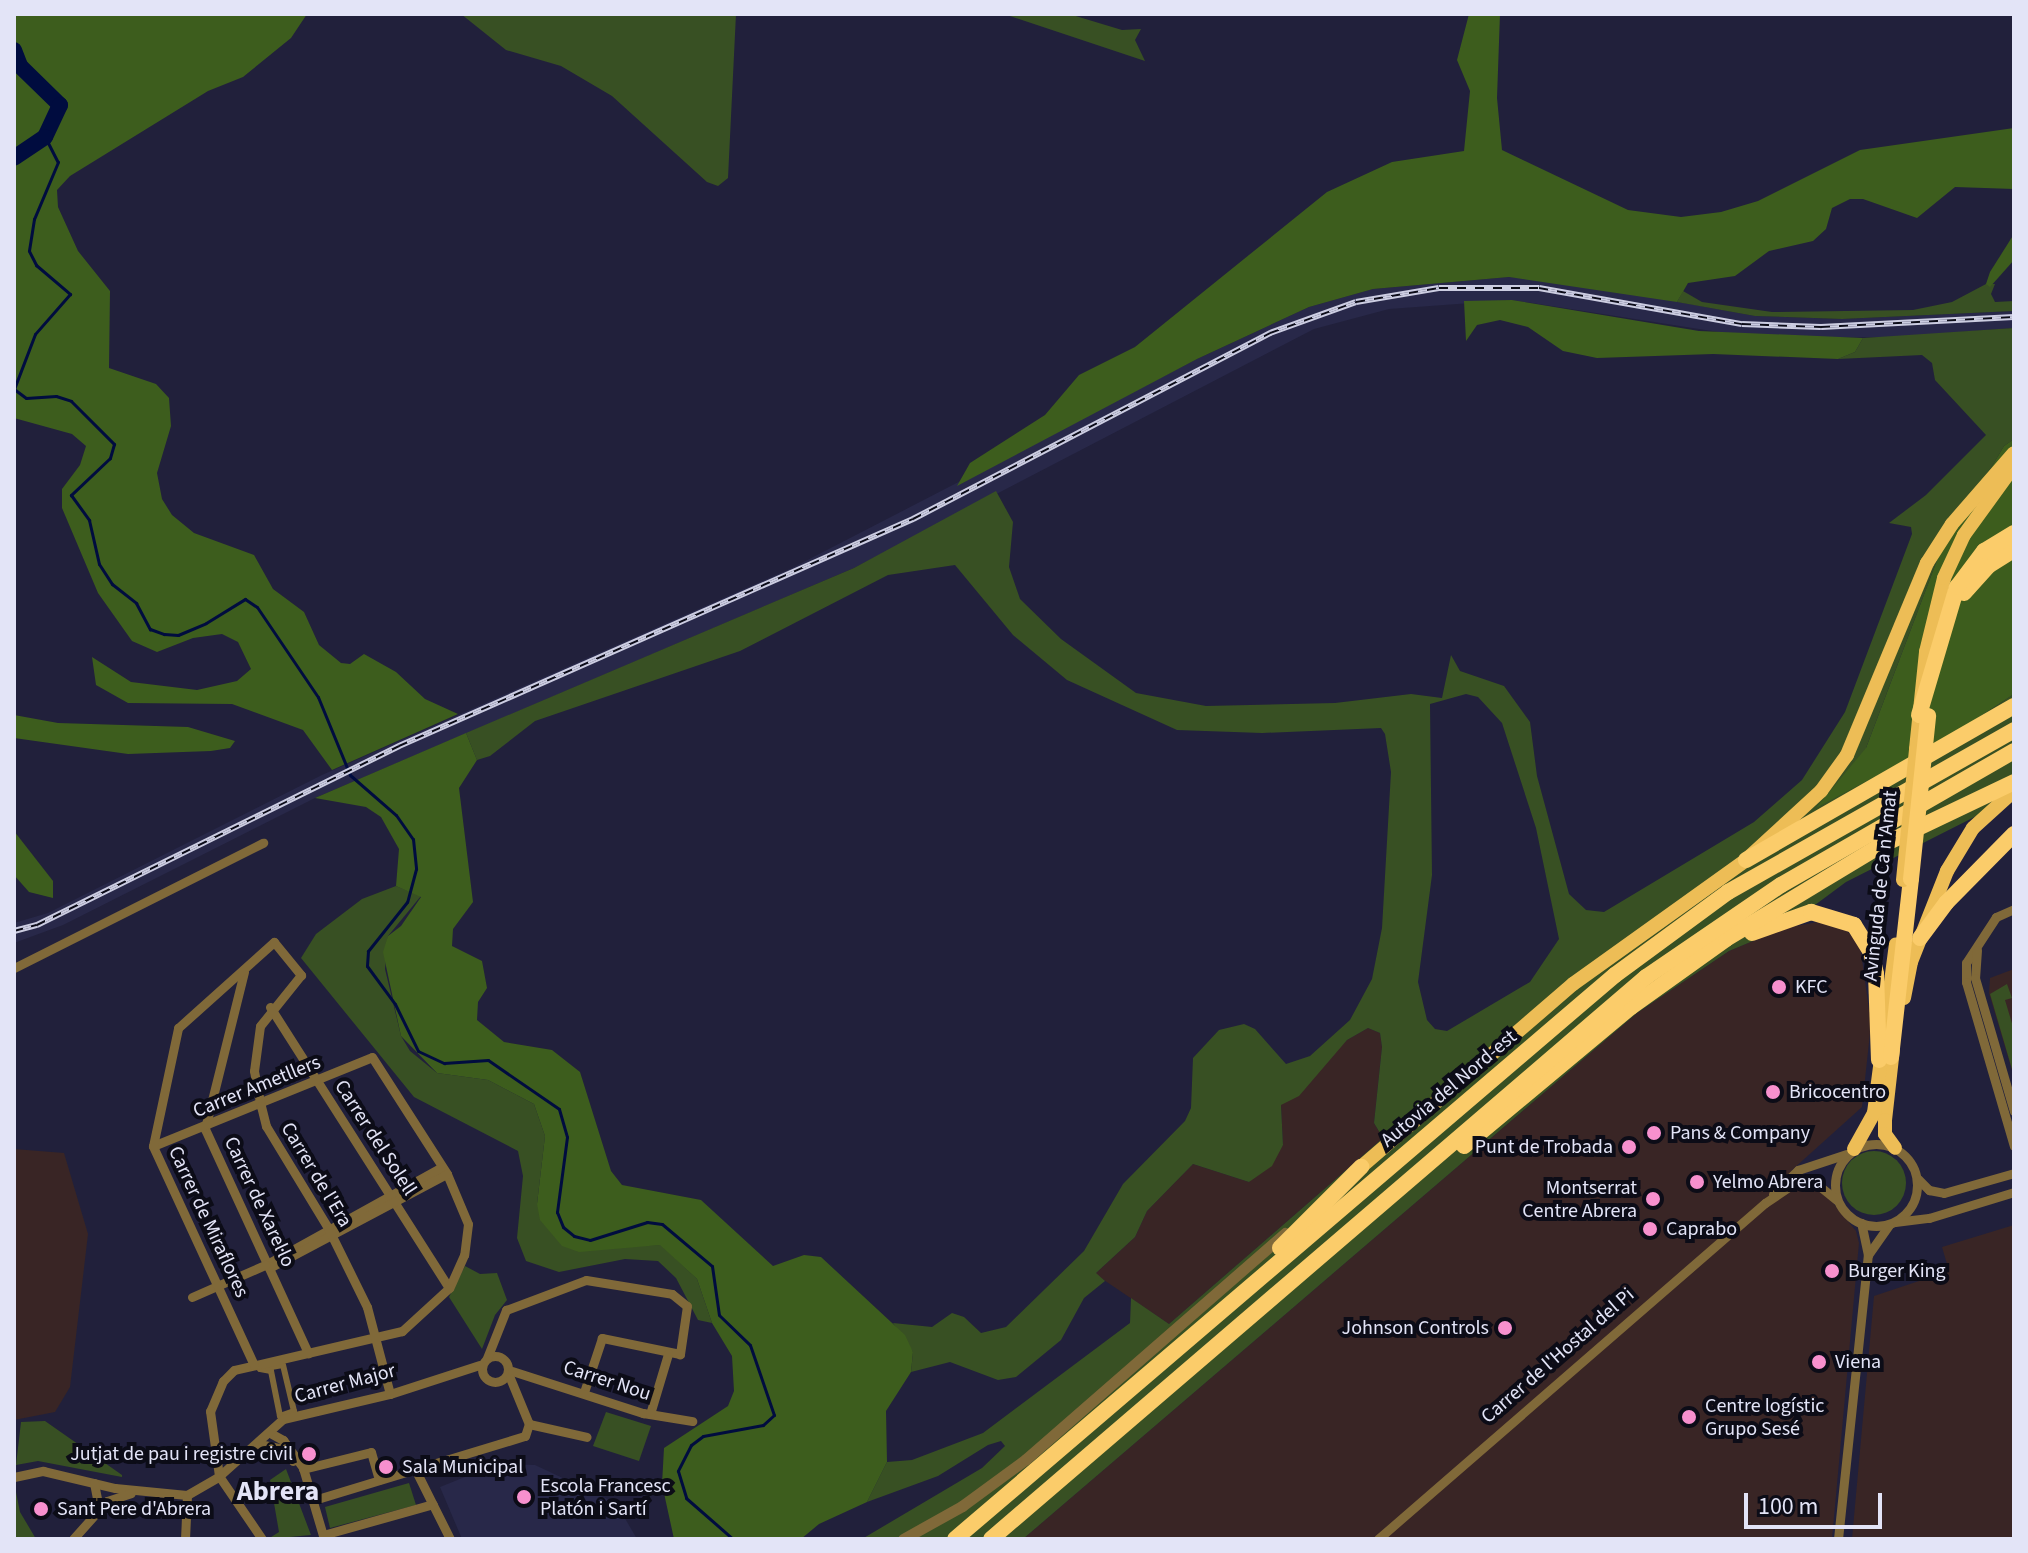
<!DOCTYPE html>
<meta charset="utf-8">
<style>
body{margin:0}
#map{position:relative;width:2028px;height:1553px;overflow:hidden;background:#21203b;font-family:"Source Sans 3",sans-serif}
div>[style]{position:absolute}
.industrial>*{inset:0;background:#392525}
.built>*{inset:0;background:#282849}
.green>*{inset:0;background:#385023}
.round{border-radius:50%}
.forest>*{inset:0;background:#3d5d1d}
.stream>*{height:3px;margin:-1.5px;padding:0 1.5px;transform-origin:1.5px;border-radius:1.5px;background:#000c3f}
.river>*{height:16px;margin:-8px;padding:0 8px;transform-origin:8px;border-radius:8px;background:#000c3f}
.pedestrian>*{height:6px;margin:-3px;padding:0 3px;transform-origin:3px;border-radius:3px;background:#806939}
.minor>*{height:9px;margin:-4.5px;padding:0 4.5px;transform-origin:4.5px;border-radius:4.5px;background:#806939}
.minor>.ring{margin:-4.5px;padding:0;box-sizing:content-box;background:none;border:9px solid #806939;border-radius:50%}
.tertiary>*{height:11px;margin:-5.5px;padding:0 5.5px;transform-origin:5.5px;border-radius:5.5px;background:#806939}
.trunk>*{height:14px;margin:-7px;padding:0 7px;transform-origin:7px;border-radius:7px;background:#edbd56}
.motorway>*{height:16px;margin:-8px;padding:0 8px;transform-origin:8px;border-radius:8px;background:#fbcc6a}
.rail>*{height:6px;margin-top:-3px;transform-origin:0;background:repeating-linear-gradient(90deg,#0c0c17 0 9px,#cccde1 0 18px);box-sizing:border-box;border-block:2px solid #cccde1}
.trunk-bridge>*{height:14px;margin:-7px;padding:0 7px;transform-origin:7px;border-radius:7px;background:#edbd56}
.motorway-bridge>*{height:16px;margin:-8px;padding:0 8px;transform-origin:8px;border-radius:8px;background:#fbcc6a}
.dots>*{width:22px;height:22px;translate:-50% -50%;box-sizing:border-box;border:4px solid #0c0c17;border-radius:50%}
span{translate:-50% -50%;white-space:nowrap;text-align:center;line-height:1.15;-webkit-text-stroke:8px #0c0c17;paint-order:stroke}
.street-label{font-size:20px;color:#e3e4f7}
.poi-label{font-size:20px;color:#e3e4f7}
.left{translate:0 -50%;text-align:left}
.right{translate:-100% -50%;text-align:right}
.district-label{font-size:28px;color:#e3e4f7;font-weight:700}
.frame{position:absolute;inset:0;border:16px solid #e3e4f7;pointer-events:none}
.scale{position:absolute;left:1744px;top:1493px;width:138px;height:36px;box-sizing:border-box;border:4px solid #e3e4f7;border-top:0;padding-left:10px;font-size:24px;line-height:28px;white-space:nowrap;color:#e3e4f7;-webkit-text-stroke:6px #0c0c17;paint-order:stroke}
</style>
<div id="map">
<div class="industrial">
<i style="clip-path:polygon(1824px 921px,1846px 930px,1860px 945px,1871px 1024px,1862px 1107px,1792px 1170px,1805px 1184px,1820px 1187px,1856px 1231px,1859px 1243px,1832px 1539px,1023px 1539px,1637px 1013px,1729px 951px,1784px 928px)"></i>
<i style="clip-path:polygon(2014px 969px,2014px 1077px,1989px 993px,1990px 978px)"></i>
<i style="clip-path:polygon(1368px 1028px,1380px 1033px,1382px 1047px,1374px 1123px,1383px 1138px,1169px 1324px,1095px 1274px,1135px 1237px,1147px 1211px,1193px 1164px,1249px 1182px,1283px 1145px,1281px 1105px,1347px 1040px)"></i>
<i style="clip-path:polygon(14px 1149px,64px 1153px,88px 1234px,70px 1387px,55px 1412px,14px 1420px)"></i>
<i style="clip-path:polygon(2014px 1225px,2014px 1539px,1852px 1539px,1874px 1296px,1949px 1271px,1942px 1247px)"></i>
</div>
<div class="built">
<i style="clip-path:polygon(1509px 277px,1575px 283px,1755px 316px,1842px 319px,2014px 311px,2014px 328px,1894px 337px,1757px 338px,1512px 300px,1389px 309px,1314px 329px,854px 568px,315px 798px,63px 925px,14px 943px,14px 923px,48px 913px,322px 775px,792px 568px,1197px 359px,1309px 307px,1373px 289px)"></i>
<i style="clip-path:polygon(497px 1464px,535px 1465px,616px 1503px,637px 1539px,462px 1539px,440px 1487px)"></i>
</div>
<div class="green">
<i style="clip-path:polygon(461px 14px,736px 14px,728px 178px,718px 186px,707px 182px,612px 96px,561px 66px,506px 50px)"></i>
<i style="clip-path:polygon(1004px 14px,1069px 14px,1122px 30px,1141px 29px,1135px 40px,1145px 61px)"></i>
<i style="clip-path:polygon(1986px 284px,1995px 284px,1991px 294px,1995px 302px,2014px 301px,2014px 311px,1842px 319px,1755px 316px,1677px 302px,1683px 291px,1702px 302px,1772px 312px,1913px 310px,1952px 302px)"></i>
<i style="clip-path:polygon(evenodd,2014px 328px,2014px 439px,2004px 446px,1939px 555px,1866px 748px,1949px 737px,2014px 694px,2014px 797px,1846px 882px,1784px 928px,1729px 951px,1637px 1013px,1023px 1539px,862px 1539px,982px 1468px,1005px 1446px,1001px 1441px,988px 1445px,938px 1476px,867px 1502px,887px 1462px,912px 1460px,983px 1433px,1130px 1323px,1131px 1298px,1169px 1324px,1383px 1138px,1374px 1123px,1382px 1047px,1380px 1033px,1368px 1028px,1347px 1040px,1299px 1096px,1281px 1105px,1283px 1145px,1272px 1166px,1249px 1182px,1193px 1164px,1147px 1211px,1135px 1237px,1096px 1273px,1105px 1281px,1084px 1298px,1061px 1340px,1016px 1377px,998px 1380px,950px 1362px,911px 1372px,913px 1352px,893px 1323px,932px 1327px,952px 1313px,964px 1317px,981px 1333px,1006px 1327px,1084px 1251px,1123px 1184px,1185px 1121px,1191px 1108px,1193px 1058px,1219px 1030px,1244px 1024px,1255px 1029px,1286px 1064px,1310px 1056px,1350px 1020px,1372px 979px,1382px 928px,1391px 772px,1385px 734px,1381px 728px,1262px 733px,1177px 730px,1067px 680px,1013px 635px,955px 565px,888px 575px,740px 651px,535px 721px,490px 756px,477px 760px,466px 733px,854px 568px,996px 491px,1013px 522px,1009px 567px,1020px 599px,1061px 639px,1136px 693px,1206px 706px,1335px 703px,1411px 694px,1442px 698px,1451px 655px,1460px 671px,1504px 686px,1530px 722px,1537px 776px,1569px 894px,1586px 910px,1604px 912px,1754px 822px,1802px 780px,1845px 712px,1912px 534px,1911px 527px,1889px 523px,1926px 495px,1986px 435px,1935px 380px,1932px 363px,1922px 355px,1838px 359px,1855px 352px,1863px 338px,2014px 328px,1466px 694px,1478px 697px,1502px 723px,1536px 828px,1559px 939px,1530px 982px,1447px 1031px,1435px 1029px,1427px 1020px,1418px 982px,1432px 875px,1430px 704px,1466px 694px)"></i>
<i style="clip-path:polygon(396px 886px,421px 896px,388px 936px,385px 969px,401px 1036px,410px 1051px,437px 1073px,488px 1080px,534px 1104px,545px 1136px,537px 1204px,611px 1246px,661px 1245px,697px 1279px,712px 1323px,698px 1320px,676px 1278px,658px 1261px,625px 1259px,559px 1272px,526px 1261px,517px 1238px,523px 1176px,518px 1151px,414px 1097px,301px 958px,316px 934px,362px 899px)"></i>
<i style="clip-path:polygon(2007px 984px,2012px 998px,2005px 1000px,2014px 1030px,2014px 1076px,1990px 994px)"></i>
<i class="round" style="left:1842px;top:1151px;width:64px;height:64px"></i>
<i style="clip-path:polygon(465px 1266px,480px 1274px,497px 1273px,507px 1300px,495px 1315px,482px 1349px,449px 1297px)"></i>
<i style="clip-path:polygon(606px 1412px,651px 1426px,639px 1461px,593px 1446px)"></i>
<i style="clip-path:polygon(45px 1421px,122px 1475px,122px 1477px,38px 1461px,16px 1465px,21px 1422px)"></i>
<i style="clip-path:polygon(286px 1469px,311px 1535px,268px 1539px,279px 1532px,270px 1480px)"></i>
<i style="clip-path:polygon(14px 1482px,20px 1512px,36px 1539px,14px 1539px)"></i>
<i style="clip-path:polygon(409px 1483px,416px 1505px,330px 1528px,325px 1507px)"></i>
</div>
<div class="forest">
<i style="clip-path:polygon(14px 14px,307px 14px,291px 38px,243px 77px,208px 91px,70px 176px,57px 190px,58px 207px,78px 251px,110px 291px,109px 368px,156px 384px,169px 398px,171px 426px,157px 473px,162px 499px,172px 515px,194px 533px,254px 555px,273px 589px,304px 612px,319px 645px,341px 663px,350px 664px,364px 654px,396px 672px,425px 699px,458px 714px,332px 770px,303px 730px,232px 704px,128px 703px,96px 685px,92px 657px,131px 682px,197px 690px,237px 681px,251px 669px,238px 642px,222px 634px,193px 638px,157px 652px,132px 641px,98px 593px,62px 508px,62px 489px,80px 465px,86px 446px,72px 434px,14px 418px)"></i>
<i style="clip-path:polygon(1469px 14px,1500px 14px,1497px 98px,1502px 150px,1628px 210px,1681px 217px,1721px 212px,1758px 201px,1860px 150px,2014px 128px,2014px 189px,1955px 187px,1917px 218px,1863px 199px,1850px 199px,1832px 208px,1826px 229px,1813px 241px,1769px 251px,1735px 276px,1688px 283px,1677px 302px,1509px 277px,1373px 289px,1309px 307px,1197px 359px,957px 486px,970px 463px,1045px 415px,1079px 375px,1135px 347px,1327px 192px,1392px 162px,1464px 151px,1470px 91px,1457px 60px)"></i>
<i style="clip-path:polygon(2014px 234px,2014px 260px,1990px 287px,1986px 284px,1990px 272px)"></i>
<i style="clip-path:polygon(1512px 300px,1699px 331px,1863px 338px,1855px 352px,1838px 359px,1713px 354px,1597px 358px,1563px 351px,1528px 327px,1500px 320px,1477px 325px,1466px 341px,1464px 301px)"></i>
<i style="clip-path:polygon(2014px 439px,2014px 694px,1949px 737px,1816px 808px,1866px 748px,1939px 555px,2004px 446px)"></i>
<i style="clip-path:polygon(14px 715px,58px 723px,188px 727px,235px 741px,230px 748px,211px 751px,128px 754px,14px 738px)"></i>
<i style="clip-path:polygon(466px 733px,477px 760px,459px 788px,473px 902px,453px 929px,452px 946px,482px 961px,487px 988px,478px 1002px,477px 1020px,504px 1042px,552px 1050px,580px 1072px,611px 1171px,622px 1185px,701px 1200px,773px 1266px,804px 1255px,821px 1257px,905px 1335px,913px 1352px,911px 1372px,886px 1411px,887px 1462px,867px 1502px,819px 1524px,801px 1539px,674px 1539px,662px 1484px,664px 1448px,728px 1406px,734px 1391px,732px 1356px,712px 1323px,697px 1279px,660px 1245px,579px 1252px,562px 1246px,540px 1220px,537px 1204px,545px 1136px,534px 1104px,488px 1080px,437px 1073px,401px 1036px,383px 952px,388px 936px,401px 926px,421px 897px,396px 886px,399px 849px,381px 817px,366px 807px,315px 798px)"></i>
<i style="clip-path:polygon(14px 831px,53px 881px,53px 898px,29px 892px,14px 875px)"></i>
</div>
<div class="stream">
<i style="left:45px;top:137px;width:28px;rotate:63deg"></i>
<i style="left:58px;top:162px;width:62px;rotate:112.8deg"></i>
<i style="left:34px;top:219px;width:32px;rotate:99deg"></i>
<i style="left:29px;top:251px;width:16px;rotate:63deg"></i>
<i style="left:36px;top:265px;width:45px;rotate:40.5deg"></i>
<i style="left:70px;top:294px;width:53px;rotate:131.2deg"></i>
<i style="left:35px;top:334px;width:59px;rotate:110.9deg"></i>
<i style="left:14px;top:389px;width:15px;rotate:37deg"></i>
<i style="left:26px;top:398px;width:30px;rotate:-4deg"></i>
<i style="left:56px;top:396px;width:16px;rotate:18deg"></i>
<i style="left:71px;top:401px;width:61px;rotate:45deg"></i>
<i style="left:114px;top:444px;width:15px;rotate:106deg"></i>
<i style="left:110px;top:458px;width:54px;rotate:136.5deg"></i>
<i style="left:71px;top:495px;width:31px;rotate:54deg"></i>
<i style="left:89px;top:520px;width:45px;rotate:77.2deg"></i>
<i style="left:99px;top:564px;width:24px;rotate:57deg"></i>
<i style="left:112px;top:584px;width:31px;rotate:38deg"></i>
<i style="left:136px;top:603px;width:30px;rotate:62deg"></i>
<i style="left:150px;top:629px;width:15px;rotate:20deg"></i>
<i style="left:164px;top:634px;width:14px;rotate:4deg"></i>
<i style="left:178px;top:635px;width:30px;rotate:-23deg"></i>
<i style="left:206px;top:623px;width:46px;rotate:-31.6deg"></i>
<i style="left:245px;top:599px;width:14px;rotate:34deg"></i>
<i style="left:257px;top:607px;width:109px;rotate:55.9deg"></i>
<i style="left:318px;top:697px;width:84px;rotate:67.7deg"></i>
<i style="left:350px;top:775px;width:61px;rotate:41deg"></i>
<i style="left:396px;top:815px;width:29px;rotate:55deg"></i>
<i style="left:413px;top:839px;width:30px;rotate:84deg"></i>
<i style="left:416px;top:869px;width:34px;rotate:105deg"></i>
<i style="left:407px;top:902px;width:63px;rotate:128.5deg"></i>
<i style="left:368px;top:951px;width:15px;rotate:94deg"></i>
<i style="left:367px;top:966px;width:47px;rotate:53.6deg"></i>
<i style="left:395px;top:1004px;width:52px;rotate:63.9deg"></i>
<i style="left:418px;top:1051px;width:29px;rotate:25deg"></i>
<i style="left:444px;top:1063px;width:44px;rotate:-3.9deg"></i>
<i style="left:488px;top:1060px;width:86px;rotate:34.6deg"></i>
<i style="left:559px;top:1109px;width:29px;rotate:74deg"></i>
<i style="left:567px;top:1137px;width:76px;rotate:97.6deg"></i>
<i style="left:557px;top:1212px;width:16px;rotate:68deg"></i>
<i style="left:563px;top:1227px;width:14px;rotate:39deg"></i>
<i style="left:574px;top:1236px;width:16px;rotate:14deg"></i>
<i style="left:590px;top:1240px;width:60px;rotate:-17.5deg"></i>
<i style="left:647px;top:1222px;width:15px;rotate:8deg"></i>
<i style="left:662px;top:1224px;width:65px;rotate:40deg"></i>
<i style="left:712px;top:1266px;width:49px;rotate:81.9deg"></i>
<i style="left:719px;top:1315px;width:43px;rotate:44.1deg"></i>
<i style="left:750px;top:1345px;width:74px;rotate:71.1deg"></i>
<i style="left:774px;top:1415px;width:15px;rotate:138deg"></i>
<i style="left:763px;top:1425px;width:61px;rotate:169.6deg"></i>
<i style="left:703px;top:1436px;width:15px;rotate:143deg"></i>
<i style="left:691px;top:1445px;width:29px;rotate:117deg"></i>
<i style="left:678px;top:1471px;width:28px;rotate:73deg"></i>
<i style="left:686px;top:1498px;width:62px;rotate:41.1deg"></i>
</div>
<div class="river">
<i style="left:14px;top:50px;width:17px;rotate:69deg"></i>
<i style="left:20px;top:66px;width:56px;rotate:44.3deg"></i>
<i style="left:60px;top:105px;width:35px;rotate:115deg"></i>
<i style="left:45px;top:137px;width:37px;rotate:146deg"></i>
</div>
<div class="pedestrian">
<i style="left:283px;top:1365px;width:47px;rotate:76.6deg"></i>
<i style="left:294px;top:1411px;width:15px;rotate:160deg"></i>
<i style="left:280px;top:1416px;width:46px;rotate:-101.3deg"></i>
<i style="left:271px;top:1371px;width:11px;rotate:-170deg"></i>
<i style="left:260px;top:1369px;width:23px;rotate:-10deg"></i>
</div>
<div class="minor">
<i style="left:2014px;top:909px;width:20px;rotate:156deg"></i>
<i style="left:1996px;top:917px;width:55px;rotate:123.1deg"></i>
<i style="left:1966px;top:963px;width:19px;rotate:90deg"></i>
<i style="left:1966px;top:982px;width:171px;rotate:73.7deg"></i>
<i style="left:1977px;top:950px;width:28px;rotate:94deg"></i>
<i style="left:1975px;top:978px;width:139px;rotate:73.7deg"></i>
<i style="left:14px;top:968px;width:279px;rotate:-26.7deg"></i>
<i style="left:244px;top:972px;width:162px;rotate:104deg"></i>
<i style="left:205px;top:1129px;width:247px;rotate:65.3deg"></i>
<i style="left:270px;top:1007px;width:333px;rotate:57.5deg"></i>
<i class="ring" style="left:1835px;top:1144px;width:73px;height:73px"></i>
<i style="left:153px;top:1146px;width:236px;rotate:-22.1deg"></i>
<i style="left:372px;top:1057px;width:139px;rotate:57.3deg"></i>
<i style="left:447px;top:1174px;width:54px;rotate:67.2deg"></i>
<i style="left:468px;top:1224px;width:31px;rotate:97deg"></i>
<i style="left:464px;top:1255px;width:36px;rotate:114deg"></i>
<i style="left:449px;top:1288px;width:64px;rotate:137.5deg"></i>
<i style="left:402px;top:1331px;width:172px;rotate:166.9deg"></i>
<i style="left:234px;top:1370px;width:16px;rotate:135deg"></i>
<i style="left:223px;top:1381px;width:33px;rotate:113deg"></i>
<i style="left:210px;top:1411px;width:66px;rotate:82.1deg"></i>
<i style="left:219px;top:1476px;width:76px;rotate:55.7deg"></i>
<i style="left:442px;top:1167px;width:202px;rotate:151deg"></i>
<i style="left:265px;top:1265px;width:6px;rotate:18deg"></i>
<i style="left:271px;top:1267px;width:199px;rotate:-27.9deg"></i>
<i style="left:1918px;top:1179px;width:16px;rotate:45deg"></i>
<i style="left:1929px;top:1190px;width:15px;rotate:11deg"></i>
<i style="left:1944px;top:1193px;width:73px;rotate:-15.9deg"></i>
<i style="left:1773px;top:1194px;width:35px;rotate:-44deg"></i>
<i style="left:1798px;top:1170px;width:51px;rotate:-18.4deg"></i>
<i style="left:1895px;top:1222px;width:34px;rotate:-7deg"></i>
<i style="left:1929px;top:1218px;width:89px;rotate:-17deg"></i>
<i style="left:1868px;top:1255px;width:37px;rotate:-55deg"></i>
<i style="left:192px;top:1297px;width:80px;rotate:-23.7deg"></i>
<i class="ring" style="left:482px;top:1356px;width:17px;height:17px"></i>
<i style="left:487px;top:1358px;width:52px;rotate:-68.4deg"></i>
<i style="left:506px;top:1310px;width:85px;rotate:-20.6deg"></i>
<i style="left:586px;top:1280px;width:87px;rotate:9.2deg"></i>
<i style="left:672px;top:1294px;width:19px;rotate:39deg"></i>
<i style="left:687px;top:1306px;width:49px;rotate:98.3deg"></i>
<i style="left:680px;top:1354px;width:80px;rotate:-168.4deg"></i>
<i style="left:602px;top:1338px;width:57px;rotate:108.4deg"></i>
<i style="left:254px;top:1365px;width:241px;rotate:-114.8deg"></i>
<i style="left:153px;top:1146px;width:121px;rotate:-78deg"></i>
<i style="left:178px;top:1028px;width:129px;rotate:-41.9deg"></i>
<i style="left:274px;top:942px;width:43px;rotate:50.7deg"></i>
<i style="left:301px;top:975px;width:65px;rotate:128.8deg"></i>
<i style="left:260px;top:1026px;width:45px;rotate:97.6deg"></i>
<i style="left:254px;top:1071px;width:36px;rotate:79deg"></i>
<i style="left:261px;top:1106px;width:21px;rotate:76deg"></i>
<i style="left:266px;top:1126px;width:119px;rotate:58.7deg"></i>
<i style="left:328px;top:1228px;width:88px;rotate:63.7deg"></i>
<i style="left:367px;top:1307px;width:90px;rotate:75.2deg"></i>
<i style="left:512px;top:1371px;width:138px;rotate:17.8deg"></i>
<i style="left:643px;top:1413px;width:50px;rotate:9.3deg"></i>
<i style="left:510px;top:1378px;width:50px;rotate:67.6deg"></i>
<i style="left:650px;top:1414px;width:63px;rotate:-73.3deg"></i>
<i style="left:529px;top:1424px;width:59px;rotate:12.6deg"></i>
<i style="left:272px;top:1434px;width:13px;rotate:29deg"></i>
<i style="left:283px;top:1440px;width:34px;rotate:54deg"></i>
<i style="left:303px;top:1468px;width:74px;rotate:73.5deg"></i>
<i style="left:259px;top:1444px;width:20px;rotate:11deg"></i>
<i style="left:279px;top:1448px;width:19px;rotate:43deg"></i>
<i style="left:303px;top:1469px;width:70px;rotate:-14deg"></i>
<i style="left:371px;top:1452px;width:29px;rotate:74deg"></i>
<i style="left:415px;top:1469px;width:78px;rotate:63.4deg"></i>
<i style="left:14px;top:1477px;width:30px;rotate:-12deg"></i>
<i style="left:43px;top:1471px;width:74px;rotate:13.3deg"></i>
<i style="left:115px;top:1488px;width:72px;rotate:5.6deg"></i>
<i style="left:187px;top:1495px;width:34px;rotate:-30deg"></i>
<i style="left:217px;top:1478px;width:89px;rotate:-41.8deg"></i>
<i style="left:283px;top:1419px;width:110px;rotate:-13.2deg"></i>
<i style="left:390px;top:1394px;width:94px;rotate:-18deg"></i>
<i style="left:94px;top:1483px;width:26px;rotate:79deg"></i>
<i style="left:314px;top:1500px;width:220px;rotate:-16.9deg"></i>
<i style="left:525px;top:1436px;width:13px;rotate:-72deg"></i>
<i style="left:323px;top:1535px;width:114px;rotate:-15.7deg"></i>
<i style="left:73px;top:1539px;width:51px;rotate:-48.2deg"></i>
<i style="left:107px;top:1501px;width:25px;rotate:-18deg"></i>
<i style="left:185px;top:1539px;width:44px;rotate:-87.4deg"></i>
<i style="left:1378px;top:1539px;width:513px;rotate:-40.97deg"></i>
<i style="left:1765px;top:1203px;width:40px;rotate:-34deg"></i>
<i style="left:1798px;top:1181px;width:14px;rotate:-4deg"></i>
<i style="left:1812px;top:1180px;width:32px;rotate:39deg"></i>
<i style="left:1838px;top:1539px;width:286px;rotate:-84deg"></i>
<i style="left:1868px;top:1255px;width:33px;rotate:-102deg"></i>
</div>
<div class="tertiary">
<i style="left:903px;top:1539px;width:68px;rotate:-29.2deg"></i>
<i style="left:962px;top:1506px;width:79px;rotate:-36.3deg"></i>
<i style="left:1026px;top:1459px;width:344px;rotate:-41.1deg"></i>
</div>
<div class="trunk">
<i style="left:1916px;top:749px;width:98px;rotate:-84.1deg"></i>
<i style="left:1926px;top:652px;width:76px;rotate:-76.3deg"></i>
<i style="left:1944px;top:578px;width:47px;rotate:-65.1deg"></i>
<i style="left:1964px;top:535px;width:85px;rotate:-54.1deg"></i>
<i style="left:1904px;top:998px;width:37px;rotate:-79deg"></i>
<i style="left:1911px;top:962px;width:98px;rotate:-68.4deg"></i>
<i style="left:1947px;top:871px;width:50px;rotate:-58.8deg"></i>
<i style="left:1973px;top:828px;width:55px;rotate:-42.1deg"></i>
<i style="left:1893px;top:1049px;width:71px;rotate:96.4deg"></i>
<i style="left:1885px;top:1120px;width:14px;rotate:90deg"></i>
<i style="left:1885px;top:1134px;width:17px;rotate:54deg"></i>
<i style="left:1854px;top:1149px;width:41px;rotate:-60.9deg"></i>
<i style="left:1874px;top:1113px;width:170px;rotate:-82.6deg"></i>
<i style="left:1361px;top:1167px;width:280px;rotate:-40.8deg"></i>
<i style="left:1573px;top:984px;width:213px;rotate:-35.6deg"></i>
<i style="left:1746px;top:860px;width:102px;rotate:-42.6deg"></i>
<i style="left:1821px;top:791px;width:44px;rotate:-54.2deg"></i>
<i style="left:1847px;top:755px;width:208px;rotate:-67.4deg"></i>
<i style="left:1927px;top:563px;width:46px;rotate:-57.3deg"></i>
<i style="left:1952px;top:524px;width:94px;rotate:-48.9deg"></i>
</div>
<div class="motorway">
<i style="left:1964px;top:593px;width:36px;rotate:-48deg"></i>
<i style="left:1988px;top:566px;width:31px;rotate:-32deg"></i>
<i style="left:1919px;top:715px;width:134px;rotate:-73.5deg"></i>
<i style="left:1957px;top:587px;width:45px;rotate:-53.1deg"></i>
<i style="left:1984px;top:551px;width:35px;rotate:-31deg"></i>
<i style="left:1746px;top:860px;width:309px;rotate:-29.9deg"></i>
<i style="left:1752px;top:933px;width:63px;rotate:-19.6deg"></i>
<i style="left:1811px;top:912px;width:45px;rotate:16.8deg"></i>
<i style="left:1854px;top:925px;width:32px;rotate:58deg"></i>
<i style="left:1871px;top:952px;width:23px;rotate:77deg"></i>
<i style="left:1876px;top:974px;width:86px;rotate:88deg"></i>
<i style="left:1920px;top:938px;width:44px;rotate:-53.4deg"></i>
<i style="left:1946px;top:903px;width:97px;rotate:-45.4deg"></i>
<i style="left:1891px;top:1057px;width:179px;rotate:-83.6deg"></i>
<i style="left:1464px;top:1146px;width:217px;rotate:-39.8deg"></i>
<i style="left:1631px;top:1007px;width:117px;rotate:-35.6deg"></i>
<i style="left:1726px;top:939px;width:178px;rotate:-31.2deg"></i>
<i style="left:1878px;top:847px;width:151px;rotate:-25.5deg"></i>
<i style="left:1280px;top:1248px;width:115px;rotate:-45deg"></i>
<i style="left:955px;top:1539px;width:868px;rotate:-40.52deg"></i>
<i style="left:1615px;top:975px;width:140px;rotate:-36.3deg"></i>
<i style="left:1728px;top:892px;width:329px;rotate:-29.5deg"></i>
<i style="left:991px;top:1539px;width:863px;rotate:-40.63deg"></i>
<i style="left:1646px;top:977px;width:163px;rotate:-34.3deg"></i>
<i style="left:1781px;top:885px;width:269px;rotate:-29.9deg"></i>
</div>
<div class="rail">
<i style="left:14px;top:931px;width:24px;rotate:-15deg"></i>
<i style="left:37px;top:925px;width:404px;rotate:-26.3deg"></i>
<i style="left:399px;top:746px;width:562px;rotate:-23.83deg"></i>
<i style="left:913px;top:519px;width:403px;rotate:-27.5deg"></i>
<i style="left:1270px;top:333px;width:91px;rotate:-19.8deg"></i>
<i style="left:1356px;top:302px;width:84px;rotate:-9.6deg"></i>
<i style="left:1439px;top:288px;width:100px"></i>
<i style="left:1539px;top:288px;width:206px;rotate:10.1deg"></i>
<i style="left:1742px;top:324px;width:79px;rotate:2.2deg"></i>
<i style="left:1821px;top:327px;width:193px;rotate:-3deg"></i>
</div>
<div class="trunk-bridge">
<i style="left:1903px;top:880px;width:132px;rotate:-84.3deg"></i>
</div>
<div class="motorway-bridge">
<i style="left:1911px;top:879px;width:164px;rotate:-84deg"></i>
</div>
<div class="dots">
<i style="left:1779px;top:987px;background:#f790ce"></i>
<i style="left:1773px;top:1092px;background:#f790ce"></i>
<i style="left:1654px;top:1133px;background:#f790ce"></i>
<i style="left:1629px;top:1147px;background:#f790ce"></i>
<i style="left:1697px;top:1182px;background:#f790ce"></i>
<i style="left:1653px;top:1199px;background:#f790ce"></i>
<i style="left:1650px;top:1229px;background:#f790ce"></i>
<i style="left:1832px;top:1271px;background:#f790ce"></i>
<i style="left:1505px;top:1328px;background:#f790ce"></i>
<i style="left:1819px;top:1362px;background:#f790ce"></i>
<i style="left:1689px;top:1417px;background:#f790ce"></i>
<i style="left:309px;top:1454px;background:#f790ce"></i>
<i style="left:386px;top:1467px;background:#f790ce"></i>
<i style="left:524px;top:1497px;background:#f790ce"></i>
<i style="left:41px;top:1509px;background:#f790ce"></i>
</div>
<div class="street-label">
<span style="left:1881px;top:886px;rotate:-84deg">Avinguda de Ca n'Amat</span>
<span style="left:257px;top:1087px;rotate:-22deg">Carrer Ametllers</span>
<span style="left:1449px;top:1089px;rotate:-40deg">Autovia del Nord-est</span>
<span style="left:375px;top:1138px;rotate:57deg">Carrer del Solell</span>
<span style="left:316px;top:1175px;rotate:59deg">Carrer de l'Era</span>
<span style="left:259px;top:1202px;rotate:65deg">Carrer de Xarel·lo</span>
<span style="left:208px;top:1222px;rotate:65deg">Carrer de Miraflores</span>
<span style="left:1558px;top:1356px;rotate:-41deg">Carrer de l'Hostal del Pi</span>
<span style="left:607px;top:1381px;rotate:18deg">Carrer Nou</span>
<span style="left:345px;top:1384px;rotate:-15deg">Carrer Major</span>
</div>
<div class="poi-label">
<span class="left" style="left:1795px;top:987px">KFC</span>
<span class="left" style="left:1789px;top:1092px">Bricocentro</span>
<span class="left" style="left:1670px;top:1133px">Pans &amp; Company</span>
<span class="right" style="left:1613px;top:1147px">Punt de Trobada</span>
<span class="left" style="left:1713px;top:1182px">Yelmo Abrera</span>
<span class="right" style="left:1637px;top:1200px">Montserrat<br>Centre Abrera</span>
<span class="left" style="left:1666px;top:1229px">Caprabo</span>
<span class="left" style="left:1848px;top:1271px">Burger King</span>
<span class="right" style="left:1489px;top:1328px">Johnson Controls</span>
<span class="left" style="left:1835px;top:1362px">Viena</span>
<span class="left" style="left:1705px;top:1418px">Centre logístic<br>Grupo Sesé</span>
<span class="right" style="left:293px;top:1454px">Jutjat de pau i registre civil</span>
<span class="left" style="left:402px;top:1467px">Sala Municipal</span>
<span class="left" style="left:540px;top:1498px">Escola Francesc<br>Platón i Sartí</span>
<span class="left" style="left:57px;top:1509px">Sant Pere d'Abrera</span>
</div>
<div class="district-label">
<span style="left:278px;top:1491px">Abrera</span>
</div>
<div class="frame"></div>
<div class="scale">100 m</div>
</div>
